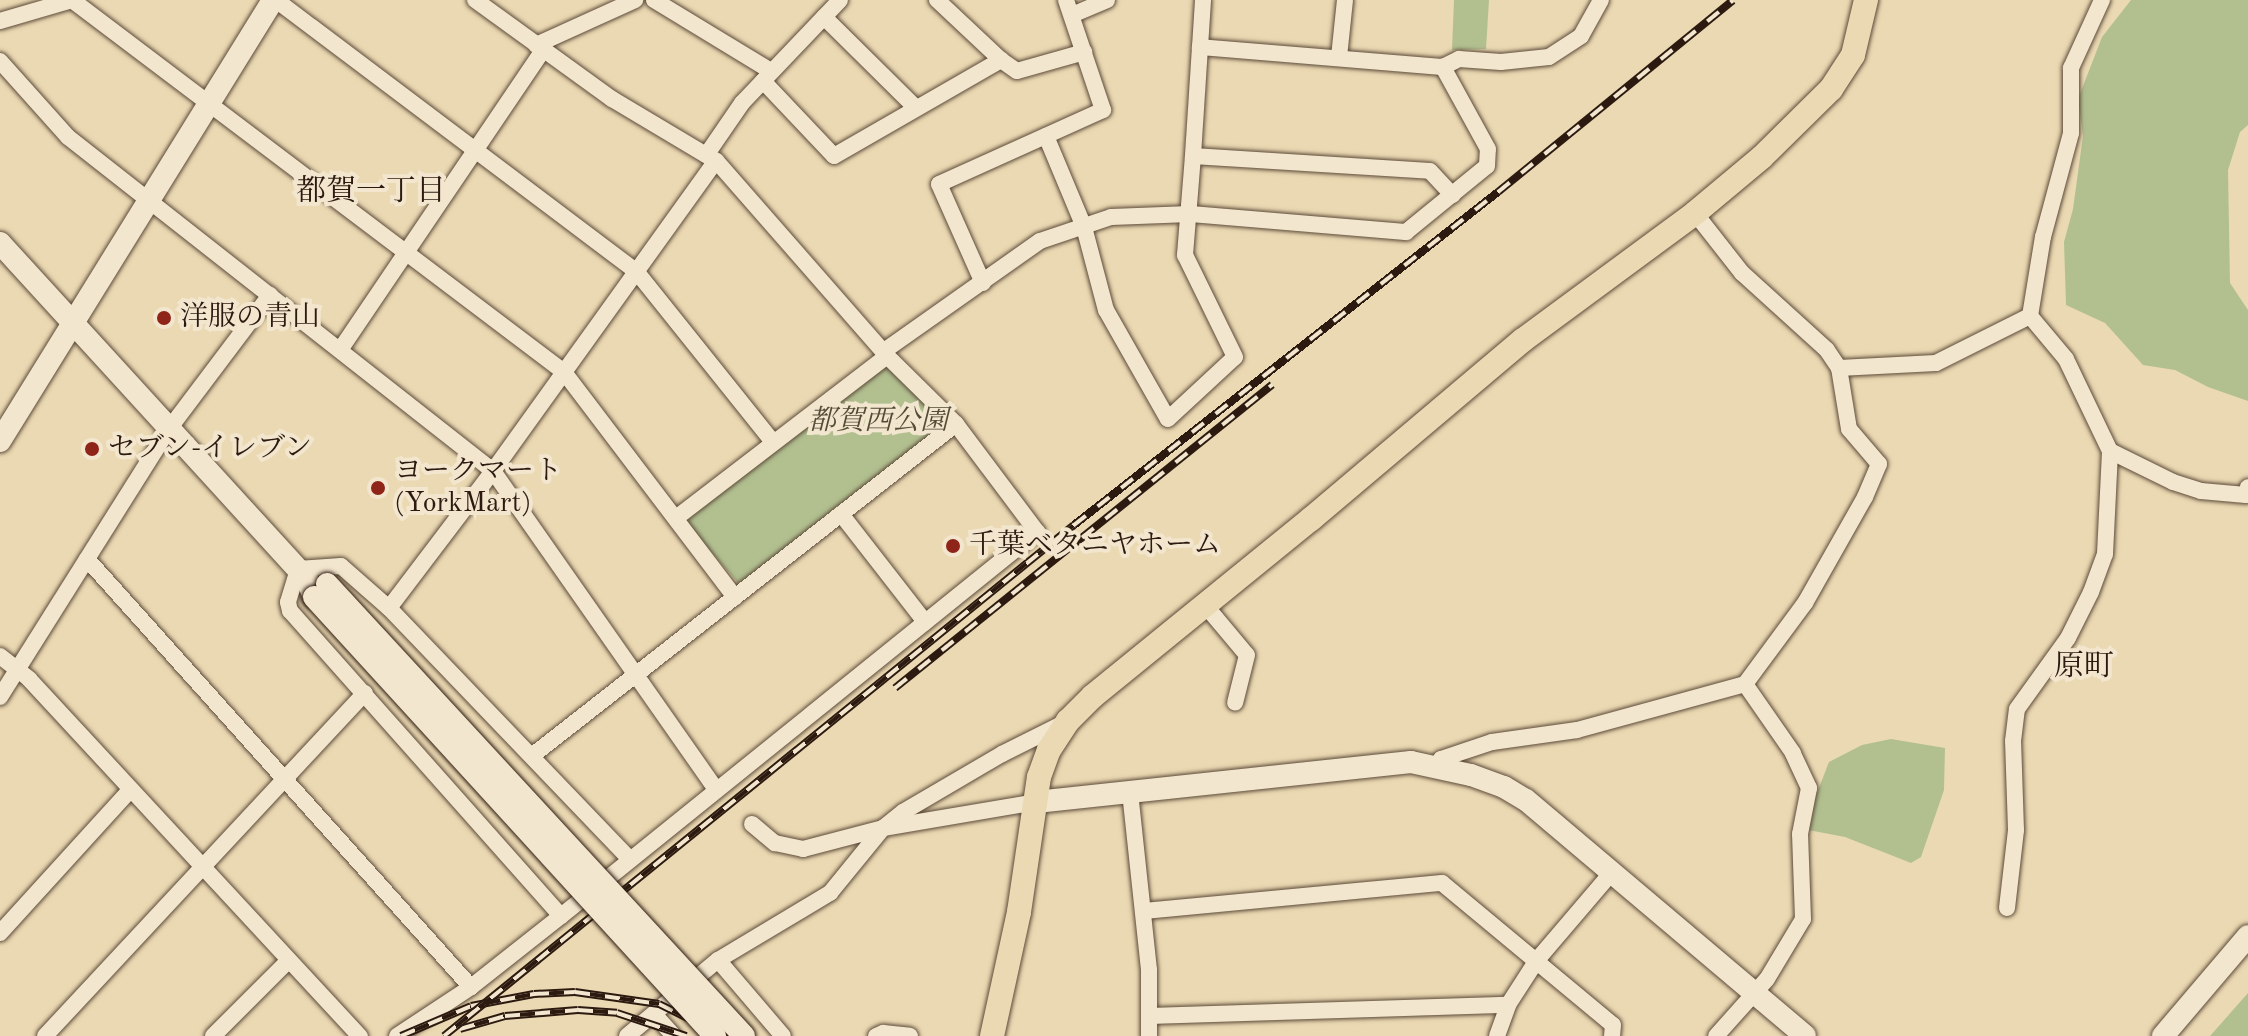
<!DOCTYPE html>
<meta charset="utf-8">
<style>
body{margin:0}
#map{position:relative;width:2248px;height:1036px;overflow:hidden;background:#ebd9b3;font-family:"Old Standard TT","Noto Serif JP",serif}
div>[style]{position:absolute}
.green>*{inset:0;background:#b2c090}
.roads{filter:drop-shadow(0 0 2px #5c4a39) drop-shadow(0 0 2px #5c4a39)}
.street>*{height:16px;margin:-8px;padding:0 8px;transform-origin:8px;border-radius:8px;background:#f2e6ce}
.secondary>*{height:22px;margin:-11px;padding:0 11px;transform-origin:11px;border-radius:11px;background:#f2e6ce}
.primary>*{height:24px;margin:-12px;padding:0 12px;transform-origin:12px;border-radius:12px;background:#ebd9b3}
.rail>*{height:8px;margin-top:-4px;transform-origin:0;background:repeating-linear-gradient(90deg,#f2e6ce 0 15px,#2c1a10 0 30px);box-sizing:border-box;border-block:2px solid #2c1a10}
.bridges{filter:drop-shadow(0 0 2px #2c1a10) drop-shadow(0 0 2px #2c1a10)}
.secondary-bridge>*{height:22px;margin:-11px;padding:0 11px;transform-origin:11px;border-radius:11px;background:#f2e6ce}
.dots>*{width:22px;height:22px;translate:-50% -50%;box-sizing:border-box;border:4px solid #f2e6ce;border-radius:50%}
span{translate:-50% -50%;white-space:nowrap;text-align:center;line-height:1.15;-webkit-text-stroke:8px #f2e6ce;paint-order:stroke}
.poi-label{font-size:28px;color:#2c1a10}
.left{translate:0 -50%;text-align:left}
.park-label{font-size:28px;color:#544c36;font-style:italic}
.neighbourhood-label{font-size:30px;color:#2c1a10}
</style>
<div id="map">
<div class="green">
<i style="clip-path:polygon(1454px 0,1489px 0,1486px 49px,1452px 50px)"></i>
<i style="clip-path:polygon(2131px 0,2248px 0,2248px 125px,2240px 132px,2228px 170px,2230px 283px,2248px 310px,2248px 401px,2208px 387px,2175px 370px,2143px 365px,2105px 323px,2066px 305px,2064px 242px,2073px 209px,2083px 136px,2078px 99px,2102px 37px)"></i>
<i style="clip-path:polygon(880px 367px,891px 368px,946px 424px,739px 584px,688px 525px,690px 515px)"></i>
<i style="clip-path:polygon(1891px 739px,1945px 748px,1944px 790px,1921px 857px,1911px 863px,1845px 837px,1803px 829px,1829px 762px,1862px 745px)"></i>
<i style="clip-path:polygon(2248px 993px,2248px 1036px,2210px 1036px)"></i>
</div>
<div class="roads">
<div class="street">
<i style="left:72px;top:0;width:617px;rotate:37.09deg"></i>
<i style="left:564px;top:372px;width:283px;rotate:52.8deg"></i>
<i style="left:276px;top:0;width:451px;rotate:37deg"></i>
<i style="left:636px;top:271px;width:219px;rotate:51.3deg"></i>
<i style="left:654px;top:0;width:137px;rotate:31.3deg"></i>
<i style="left:1072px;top:15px;width:38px;rotate:-23deg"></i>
<i style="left:824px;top:17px;width:128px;rotate:44.7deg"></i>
<i style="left:0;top:21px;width:75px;rotate:-16.3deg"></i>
<i style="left:536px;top:45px;width:109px;rotate:-24.4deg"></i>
<i style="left:1200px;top:47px;width:47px;rotate:-86.3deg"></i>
<i style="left:1339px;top:57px;width:57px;rotate:-84deg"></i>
<i style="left:1001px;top:60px;width:19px;rotate:35deg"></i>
<i style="left:1017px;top:71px;width:70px;rotate:-15.8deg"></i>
<i style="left:0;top:61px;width:102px;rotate:48.2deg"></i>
<i style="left:68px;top:137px;width:541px;rotate:38.16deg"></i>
<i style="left:493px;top:471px;width:389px;rotate:55deg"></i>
<i style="left:1443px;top:67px;width:18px;rotate:-27deg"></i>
<i style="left:1459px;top:59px;width:42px;rotate:4.1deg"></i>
<i style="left:1501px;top:62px;width:48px;rotate:-5.9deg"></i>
<i style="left:1549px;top:57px;width:38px;rotate:-33deg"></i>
<i style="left:1581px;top:36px;width:41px;rotate:-60.9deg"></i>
<i style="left:763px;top:81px;width:103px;rotate:46.6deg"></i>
<i style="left:834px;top:156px;width:193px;rotate:-29.9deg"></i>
<i style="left:1001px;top:60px;width:88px;rotate:-136.8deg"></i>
<i style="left:1046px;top:136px;width:99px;rotate:67.3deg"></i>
<i style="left:1084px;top:227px;width:86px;rotate:75.2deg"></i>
<i style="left:1106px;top:310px;width:125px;rotate:60.4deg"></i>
<i style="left:1168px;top:419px;width:91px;rotate:-42.8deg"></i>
<i style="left:1235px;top:357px;width:114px;rotate:-116.1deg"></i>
<i style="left:1185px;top:255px;width:99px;rotate:-85.4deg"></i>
<i style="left:1193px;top:156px;width:237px;rotate:3.6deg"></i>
<i style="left:1430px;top:171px;width:33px;rotate:47deg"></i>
<i style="left:707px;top:154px;width:62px;rotate:-55.5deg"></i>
<i style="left:742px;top:103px;width:142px;rotate:-46.4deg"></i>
<i style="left:983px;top:283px;width:108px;rotate:-114deg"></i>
<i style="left:939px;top:184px;width:180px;rotate:-24.3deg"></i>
<i style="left:1103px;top:110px;width:116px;rotate:-108.6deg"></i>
<i style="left:2030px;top:316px;width:80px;rotate:-80.7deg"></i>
<i style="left:2043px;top:237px;width:108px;rotate:-74.9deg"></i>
<i style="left:2071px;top:133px;width:65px;rotate:-90deg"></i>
<i style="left:2071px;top:68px;width:75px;rotate:-65.5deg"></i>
<i style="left:340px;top:350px;width:362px;rotate:-55.9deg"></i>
<i style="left:884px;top:351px;width:191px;rotate:-35.2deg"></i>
<i style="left:1040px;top:241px;width:75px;rotate:-18.7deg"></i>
<i style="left:1111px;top:217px;width:79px;rotate:-2.2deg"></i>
<i style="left:1190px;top:214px;width:217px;rotate:4.8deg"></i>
<i style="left:1406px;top:232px;width:104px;rotate:-39.2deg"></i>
<i style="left:1487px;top:166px;width:17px;rotate:-87deg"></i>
<i style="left:1488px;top:149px;width:94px;rotate:-118.8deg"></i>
<i style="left:1443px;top:67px;width:244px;rotate:-175.3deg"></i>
<i style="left:1200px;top:47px;width:109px;rotate:93.7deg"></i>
<i style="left:1839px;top:368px;width:97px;rotate:-3deg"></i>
<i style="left:1936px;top:363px;width:105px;rotate:-26.6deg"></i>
<i style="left:2110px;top:451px;width:70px;rotate:26.2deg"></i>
<i style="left:2173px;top:482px;width:29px;rotate:18deg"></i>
<i style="left:2201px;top:491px;width:45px;rotate:5.1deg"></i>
<i style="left:2246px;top:495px;width:8px;rotate:-76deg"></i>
<i style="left:841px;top:514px;width:137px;rotate:52.1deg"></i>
<i style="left:676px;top:518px;width:266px;rotate:-37.5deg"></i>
<i style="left:87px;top:559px;width:575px;rotate:48.1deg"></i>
<i style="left:1205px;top:605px;width:65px;rotate:50deg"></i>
<i style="left:1247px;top:655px;width:49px;rotate:104deg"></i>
<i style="left:389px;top:608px;width:172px;rotate:-52.8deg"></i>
<i style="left:493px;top:471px;width:382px;rotate:-54.3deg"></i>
<i style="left:0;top:656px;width:37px;rotate:38deg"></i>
<i style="left:29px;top:679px;width:487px;rotate:47.2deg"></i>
<i style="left:0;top:697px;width:317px;rotate:-57.8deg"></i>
<i style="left:169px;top:429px;width:168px;rotate:-53deg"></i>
<i style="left:533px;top:755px;width:537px;rotate:-38.04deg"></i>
<i style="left:1437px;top:766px;width:8px;rotate:-60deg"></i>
<i style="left:1441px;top:759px;width:54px;rotate:-18.4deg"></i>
<i style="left:1492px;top:742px;width:86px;rotate:-8deg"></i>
<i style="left:1577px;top:730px;width:174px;rotate:-15.3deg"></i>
<i style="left:1745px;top:684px;width:101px;rotate:-53.5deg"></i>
<i style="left:1805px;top:603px;width:122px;rotate:-60.5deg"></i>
<i style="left:1865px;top:497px;width:36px;rotate:-67deg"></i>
<i style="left:1879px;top:464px;width:46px;rotate:-130.6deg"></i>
<i style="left:1849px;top:429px;width:62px;rotate:-99.3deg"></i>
<i style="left:1839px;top:368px;width:22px;rotate:-124deg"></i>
<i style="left:1827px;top:350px;width:115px;rotate:-137.8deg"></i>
<i style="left:1742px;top:273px;width:76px;rotate:-128.1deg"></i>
<i style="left:1130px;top:792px;width:179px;rotate:83.9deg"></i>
<i style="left:1149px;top:970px;width:66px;rotate:90deg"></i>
<i style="left:752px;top:824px;width:30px;rotate:40deg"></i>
<i style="left:775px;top:843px;width:29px;rotate:12deg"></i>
<i style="left:803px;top:849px;width:83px;rotate:-14.7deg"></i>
<i style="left:883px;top:828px;width:155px;rotate:-9.6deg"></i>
<i style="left:2007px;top:908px;width:79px;rotate:-83.4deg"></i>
<i style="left:2016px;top:830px;width:89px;rotate:-91.9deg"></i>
<i style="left:2013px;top:741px;width:32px;rotate:-83deg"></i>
<i style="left:2017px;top:709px;width:87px;rotate:-54.3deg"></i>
<i style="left:2068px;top:638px;width:51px;rotate:-63.4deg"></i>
<i style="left:2091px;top:592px;width:40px;rotate:-69.8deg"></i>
<i style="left:2105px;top:554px;width:103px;rotate:-87.2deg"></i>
<i style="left:2110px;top:451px;width:102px;rotate:-115.6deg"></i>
<i style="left:2066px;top:359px;width:56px;rotate:-129.9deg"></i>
<i style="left:1144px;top:911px;width:299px;rotate:-5.4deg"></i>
<i style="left:1442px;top:883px;width:222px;rotate:39.7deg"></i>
<i style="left:1613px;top:1025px;width:11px;rotate:95deg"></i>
<i style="left:561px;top:916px;width:408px;rotate:-131.6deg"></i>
<i style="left:290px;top:611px;width:9px;rotate:-103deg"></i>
<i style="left:288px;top:602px;width:34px;rotate:-73deg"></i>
<i style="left:298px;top:569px;width:43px;rotate:-4deg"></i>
<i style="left:341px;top:566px;width:64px;rotate:41.2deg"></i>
<i style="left:389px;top:608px;width:348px;rotate:46.2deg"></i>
<i style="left:0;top:933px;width:193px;rotate:-47.7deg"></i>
<i style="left:718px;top:960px;width:100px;rotate:49.5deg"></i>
<i style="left:655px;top:1015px;width:28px;rotate:48deg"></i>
<i style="left:1149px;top:1016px;width:359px;rotate:-1.8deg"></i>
<i style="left:45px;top:1036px;width:469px;rotate:-47deg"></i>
<i style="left:213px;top:1036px;width:106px;rotate:-45deg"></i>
<i style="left:397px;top:1036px;width:89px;rotate:-33.5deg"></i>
<i style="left:471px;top:987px;width:115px;rotate:-38.3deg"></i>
<i style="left:561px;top:916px;width:612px;rotate:-38.89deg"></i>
<i style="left:1037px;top:532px;width:135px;rotate:-126.9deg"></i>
<i style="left:956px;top:424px;width:97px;rotate:-135.4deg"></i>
<i style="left:887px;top:356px;width:259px;rotate:-131.2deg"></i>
<i style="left:716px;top:161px;width:121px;rotate:-149.2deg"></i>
<i style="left:612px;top:99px;width:169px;rotate:-144.1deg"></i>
<i style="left:627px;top:1036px;width:119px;rotate:-39.9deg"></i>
<i style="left:718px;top:960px;width:131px;rotate:-30.9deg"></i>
<i style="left:830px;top:893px;width:84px;rotate:-50.8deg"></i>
<i style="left:883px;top:828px;width:26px;rotate:-39deg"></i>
<i style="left:903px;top:812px;width:115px;rotate:-30.4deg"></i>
<i style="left:1002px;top:754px;width:72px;rotate:-26.6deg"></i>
<i style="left:876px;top:1036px;width:8px;rotate:-23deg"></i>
<i style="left:883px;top:1033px;width:27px;rotate:6deg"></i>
<i style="left:1497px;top:1036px;width:33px;rotate:-70deg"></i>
<i style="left:1508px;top:1005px;width:54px;rotate:-57.2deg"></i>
<i style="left:1537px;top:960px;width:117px;rotate:-49.5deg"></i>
<i style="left:1716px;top:1036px;width:76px;rotate:-48.2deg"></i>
<i style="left:1767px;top:979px;width:70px;rotate:-59deg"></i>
<i style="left:1803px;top:919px;width:85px;rotate:-92deg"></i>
<i style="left:1800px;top:834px;width:47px;rotate:-78.9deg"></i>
<i style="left:1809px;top:788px;width:38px;rotate:-115deg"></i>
<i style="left:1793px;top:753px;width:84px;rotate:-124.8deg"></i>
</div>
<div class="secondary">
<i style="left:0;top:243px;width:455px;rotate:47.6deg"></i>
<i style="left:307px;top:579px;width:19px;rotate:69deg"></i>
<i style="left:0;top:441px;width:519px;rotate:-58.24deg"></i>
<i style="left:1036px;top:802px;width:377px;rotate:-6.1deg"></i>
<i style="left:1411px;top:762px;width:61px;rotate:12.2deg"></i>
<i style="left:1471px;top:775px;width:35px;rotate:20deg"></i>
<i style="left:1504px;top:787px;width:26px;rotate:31deg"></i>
<i style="left:1526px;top:800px;width:365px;rotate:40.2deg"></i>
<i style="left:2163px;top:1036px;width:131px;rotate:-49.6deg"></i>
</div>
<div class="primary">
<i style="left:992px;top:1036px;width:127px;rotate:-77.7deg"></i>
<i style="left:1019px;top:912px;width:136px;rotate:-81.6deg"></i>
<i style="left:1039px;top:777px;width:29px;rotate:-70deg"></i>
<i style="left:1049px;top:750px;width:35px;rotate:-57deg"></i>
<i style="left:1068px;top:721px;width:35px;rotate:-45deg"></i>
<i style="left:1093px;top:696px;width:281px;rotate:-39.1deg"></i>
<i style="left:1311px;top:519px;width:277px;rotate:-40.2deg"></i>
<i style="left:1523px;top:340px;width:214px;rotate:-36.4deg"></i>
<i style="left:1695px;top:213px;width:87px;rotate:-39.9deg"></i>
<i style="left:1762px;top:157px;width:97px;rotate:-44.6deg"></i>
<i style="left:1831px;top:89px;width:40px;rotate:-57.1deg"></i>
<i style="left:1853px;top:55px;width:57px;rotate:-76.7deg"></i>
</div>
</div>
<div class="rail">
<i style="left:895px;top:688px;width:484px;rotate:-38.8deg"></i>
<i style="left:460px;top:1029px;width:47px;rotate:-16.1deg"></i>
<i style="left:505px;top:1016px;width:73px;rotate:-4.7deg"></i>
<i style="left:578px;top:1010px;width:39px;rotate:4deg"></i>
<i style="left:617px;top:1013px;width:73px;rotate:18.4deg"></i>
<i style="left:401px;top:1036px;width:76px;rotate:-23.2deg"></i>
<i style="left:471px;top:1006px;width:64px;rotate:-10.8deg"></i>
<i style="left:534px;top:994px;width:41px;rotate:-2.8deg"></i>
<i style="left:575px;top:992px;width:85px;rotate:8.1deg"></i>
<i style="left:659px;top:1004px;width:72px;rotate:26.2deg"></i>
<i style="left:444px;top:1036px;width:811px;rotate:-39.05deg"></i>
<i style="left:1074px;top:525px;width:539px;rotate:-38.15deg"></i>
<i style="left:1498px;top:192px;width:303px;rotate:-39.2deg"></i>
</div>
<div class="bridges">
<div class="secondary-bridge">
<i style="left:327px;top:584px;width:615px;rotate:47.31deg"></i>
<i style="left:314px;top:597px;width:595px;rotate:47.59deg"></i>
</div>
</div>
<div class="dots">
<i style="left:164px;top:318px;background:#8f2418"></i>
<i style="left:92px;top:449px;background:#8f2418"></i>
<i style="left:378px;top:488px;background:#8f2418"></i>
<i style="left:953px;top:546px;background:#8f2418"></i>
</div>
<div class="poi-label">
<span class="left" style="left:180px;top:318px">洋服の青山</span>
<span class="left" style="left:108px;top:449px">セブン-イレブン</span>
<span class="left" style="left:394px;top:488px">ヨークマート<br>(YorkMart)</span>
<span class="left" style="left:969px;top:546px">千葉ベタニヤホーム</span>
</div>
<div class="park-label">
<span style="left:878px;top:422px">都賀西公園</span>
</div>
<div class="neighbourhood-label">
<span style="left:371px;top:192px">都賀一丁目</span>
<span style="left:2084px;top:667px">原町</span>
</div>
</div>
